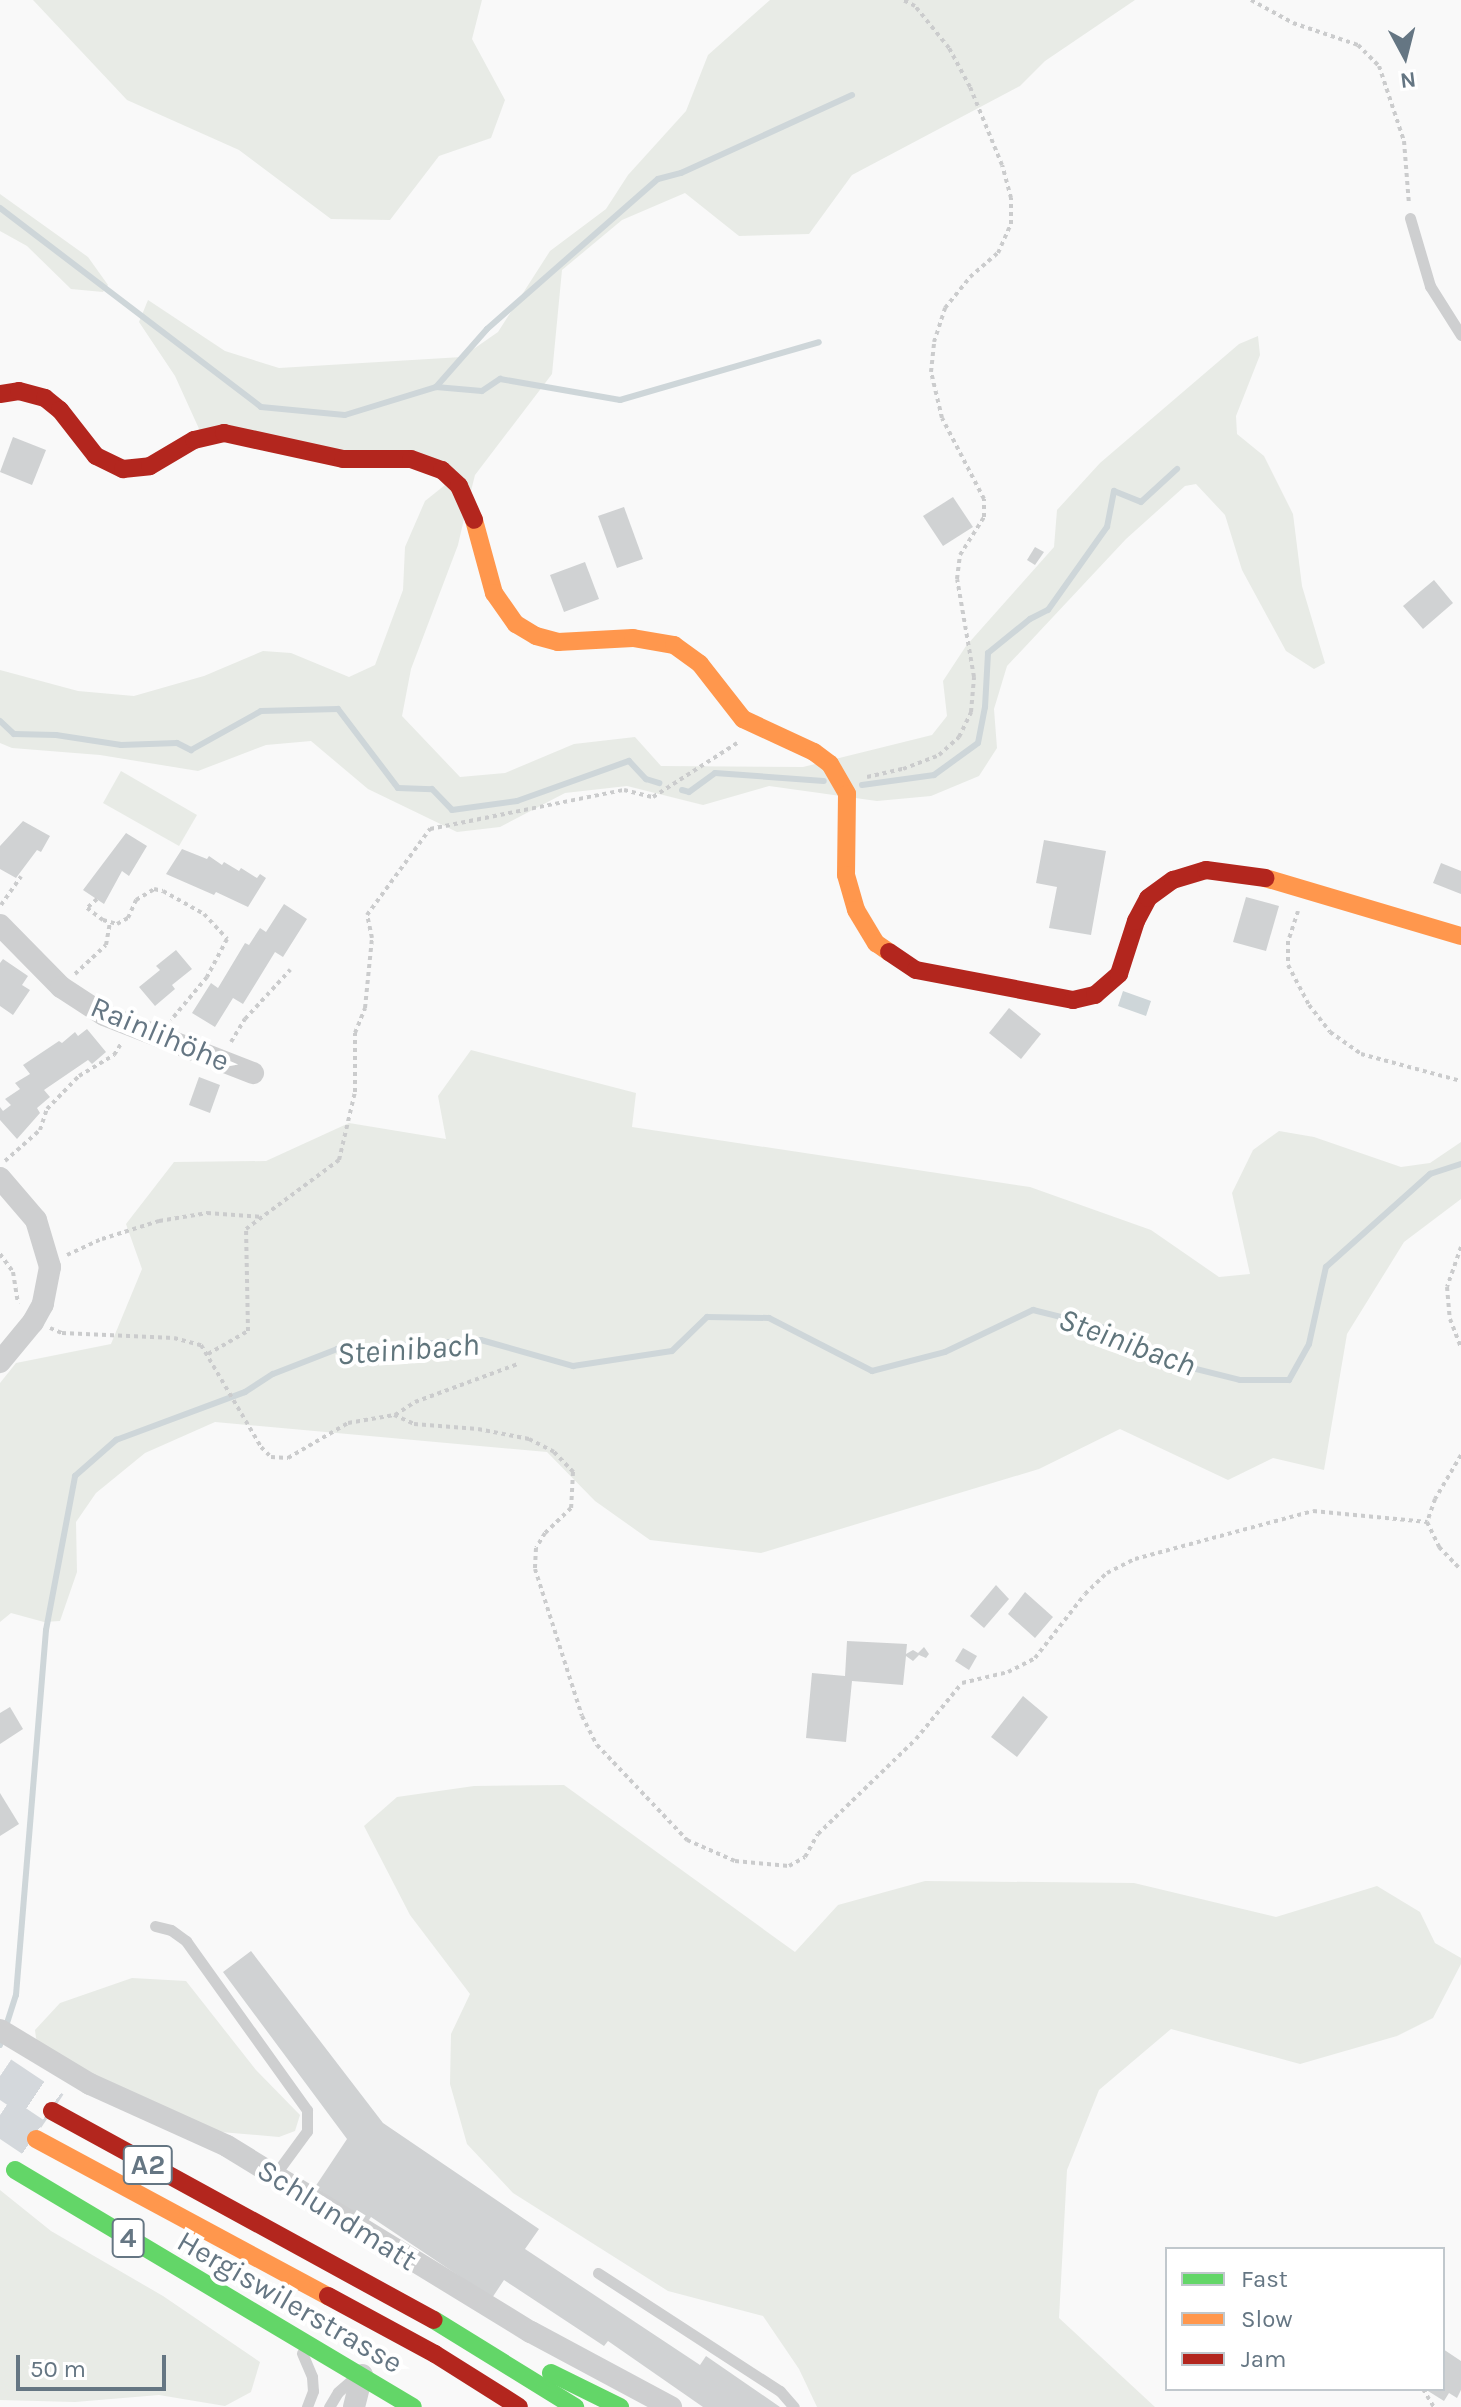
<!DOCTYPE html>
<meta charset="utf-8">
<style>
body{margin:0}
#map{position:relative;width:1461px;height:2407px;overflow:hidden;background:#f9f9f9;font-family:Karla,sans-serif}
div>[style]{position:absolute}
.green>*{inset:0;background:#e8ebe6}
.water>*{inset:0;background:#ced6d9}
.stream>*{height:6px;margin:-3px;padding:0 3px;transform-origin:3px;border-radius:3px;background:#ced6d9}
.building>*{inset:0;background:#d0d2d3}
.highway-tunnel>*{height:40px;margin-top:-20px;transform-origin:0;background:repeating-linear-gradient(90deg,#d4d8dc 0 40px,transparent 0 60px)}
.path>*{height:4px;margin-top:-2px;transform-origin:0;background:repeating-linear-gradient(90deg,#cbcccd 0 4px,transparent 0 8px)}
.lane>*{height:11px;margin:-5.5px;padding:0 5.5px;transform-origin:5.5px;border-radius:5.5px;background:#cecfd0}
.street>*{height:22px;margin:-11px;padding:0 11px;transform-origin:11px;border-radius:11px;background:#cecfd0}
.fast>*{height:18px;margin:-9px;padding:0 9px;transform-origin:9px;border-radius:9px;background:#63d668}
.slow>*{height:18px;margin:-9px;padding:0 9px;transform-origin:9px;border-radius:9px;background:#ff974d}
.jam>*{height:18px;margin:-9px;padding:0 9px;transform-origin:9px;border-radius:9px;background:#b3261e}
span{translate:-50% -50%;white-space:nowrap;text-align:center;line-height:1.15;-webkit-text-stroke:8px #fff;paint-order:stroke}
.shield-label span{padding:2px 6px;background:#fff;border:2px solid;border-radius:6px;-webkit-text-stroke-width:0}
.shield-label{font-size:28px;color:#657683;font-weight:700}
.street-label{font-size:30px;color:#657683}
.water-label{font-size:32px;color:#60757c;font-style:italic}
.legend{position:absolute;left:1165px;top:2247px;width:280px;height:144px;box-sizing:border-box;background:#fff;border:2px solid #c1c8cd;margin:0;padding:10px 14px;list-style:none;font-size:24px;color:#657683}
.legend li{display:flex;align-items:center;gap:16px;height:40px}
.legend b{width:40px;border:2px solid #c1c8cd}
.north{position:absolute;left:1365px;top:16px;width:80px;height:80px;-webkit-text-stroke:6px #fff;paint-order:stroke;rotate:173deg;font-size:22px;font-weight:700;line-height:32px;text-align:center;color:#657683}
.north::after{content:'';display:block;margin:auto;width:28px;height:36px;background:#657683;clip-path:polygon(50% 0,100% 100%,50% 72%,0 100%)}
.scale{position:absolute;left:16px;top:2355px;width:150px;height:36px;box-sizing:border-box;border:4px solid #657683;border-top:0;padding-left:10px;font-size:24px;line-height:28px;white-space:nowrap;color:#657683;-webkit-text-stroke:6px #fff;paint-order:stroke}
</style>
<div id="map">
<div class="green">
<i style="clip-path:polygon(33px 0,482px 0,472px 39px,505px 100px,491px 138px,439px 156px,390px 220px,331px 219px,239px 150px,127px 100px)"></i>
<i style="clip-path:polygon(770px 0,1135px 0,1045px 61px,1020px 86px,852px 175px,809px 234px,739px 236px,685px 193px,622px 220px,562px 270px,552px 374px,475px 475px,471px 491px,457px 476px,200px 431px,175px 376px,139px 322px,148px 300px,225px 351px,279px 368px,462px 357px,498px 332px,550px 251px,606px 209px,628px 175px,686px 111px,708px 55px)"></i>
<i style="clip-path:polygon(0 194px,88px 257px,108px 285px,103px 292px,71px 289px,27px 246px,0 231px)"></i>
<i style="clip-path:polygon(1258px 336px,1260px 355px,1236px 416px,1237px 434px,1264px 456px,1293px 514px,1302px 586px,1325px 663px,1314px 669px,1286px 651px,1242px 570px,1225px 515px,1196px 484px,1185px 486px,1126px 539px,1007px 666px,994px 709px,997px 748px,979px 776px,931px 796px,877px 801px,769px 786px,703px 805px,627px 786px,565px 793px,500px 827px,457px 832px,368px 789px,311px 741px,266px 745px,198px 771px,100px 755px,12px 748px,0 743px,0 670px,78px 691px,134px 696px,204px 676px,263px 651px,291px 653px,349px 677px,375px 665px,403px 590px,405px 547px,425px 501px,450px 481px,467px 506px,458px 545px,411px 669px,402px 716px,460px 777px,505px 773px,574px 744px,635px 737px,661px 766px,803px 767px,932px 735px,947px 716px,943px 681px,966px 646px,1054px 547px,1057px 510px,1100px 463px,1239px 344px)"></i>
<i style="clip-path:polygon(121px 771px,197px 815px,179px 846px,103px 803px)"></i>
<i style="clip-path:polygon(471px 1050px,636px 1093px,632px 1127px,1030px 1187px,1151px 1230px,1219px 1277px,1250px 1274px,1232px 1193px,1253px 1150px,1279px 1131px,1314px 1137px,1401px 1167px,1430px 1163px,1461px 1142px,1461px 1199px,1404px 1242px,1347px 1334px,1324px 1470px,1273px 1458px,1228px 1480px,1120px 1429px,1039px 1469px,761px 1553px,650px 1540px,595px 1501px,547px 1452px,215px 1422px,145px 1453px,96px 1493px,76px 1522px,77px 1572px,60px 1621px,44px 1622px,11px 1613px,0 1622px,0 1383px,16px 1363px,111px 1344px,142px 1269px,126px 1224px,174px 1162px,266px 1161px,349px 1123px,446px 1139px,438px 1096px)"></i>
<i style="clip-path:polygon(564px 1785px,795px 1952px,838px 1905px,925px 1881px,1134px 1883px,1276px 1917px,1377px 1886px,1420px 1912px,1435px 1943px,1461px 1958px,1461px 1964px,1433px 2018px,1397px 2036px,1300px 2064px,1171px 2029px,1099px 2090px,1067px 2170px,1059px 2318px,1155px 2407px,817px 2407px,799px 2369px,763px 2316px,668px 2291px,513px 2193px,467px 2144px,450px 2084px,451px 2034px,470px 1994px,410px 1915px,364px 1826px,397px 1797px,474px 1786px)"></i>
<i style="clip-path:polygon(132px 1978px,186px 1981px,256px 2070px,300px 2115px,295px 2131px,279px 2137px,209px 2131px,111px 2087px,40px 2045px,36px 2038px,35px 2030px,60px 2003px)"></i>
<i style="clip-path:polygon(0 2190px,51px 2231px,163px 2296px,260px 2362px,251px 2392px,225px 2406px,159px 2395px,75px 2402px,0 2400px)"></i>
</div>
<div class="water">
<i style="clip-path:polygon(1123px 991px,1151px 1001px,1146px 1016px,1118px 1006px)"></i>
</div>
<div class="stream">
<i style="left:0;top:208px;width:328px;rotate:37.3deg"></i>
<i style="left:261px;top:407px;width:84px;rotate:5.4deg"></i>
<i style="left:345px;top:415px;width:95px;rotate:-17.1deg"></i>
<i style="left:436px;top:387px;width:46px;rotate:5deg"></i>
<i style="left:482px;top:391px;width:22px;rotate:-34deg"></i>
<i style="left:500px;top:379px;width:122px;rotate:9.9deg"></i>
<i style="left:620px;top:400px;width:207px;rotate:-16.2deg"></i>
<i style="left:436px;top:387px;width:77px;rotate:-48.7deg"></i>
<i style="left:487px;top:329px;width:227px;rotate:-41.3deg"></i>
<i style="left:658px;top:179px;width:24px;rotate:-15deg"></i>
<i style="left:681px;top:173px;width:188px;rotate:-24.5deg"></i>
<i style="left:0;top:721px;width:19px;rotate:43deg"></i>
<i style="left:14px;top:734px;width:42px;rotate:1.4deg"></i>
<i style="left:56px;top:735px;width:66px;rotate:8.7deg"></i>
<i style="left:121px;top:745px;width:56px;rotate:-2deg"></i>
<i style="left:177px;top:743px;width:16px;rotate:27deg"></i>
<i style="left:191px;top:750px;width:80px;rotate:-29.1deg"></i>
<i style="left:261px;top:711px;width:77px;rotate:-1.5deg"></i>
<i style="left:338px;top:709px;width:99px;rotate:52.8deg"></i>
<i style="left:398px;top:788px;width:34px;rotate:2deg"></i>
<i style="left:432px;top:789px;width:29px;rotate:46deg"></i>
<i style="left:452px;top:810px;width:66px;rotate:-7.9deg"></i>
<i style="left:517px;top:801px;width:119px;rotate:-19.7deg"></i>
<i style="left:629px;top:761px;width:25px;rotate:47deg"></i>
<i style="left:646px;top:779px;width:14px;rotate:17deg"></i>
<i style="left:862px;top:785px;width:73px;rotate:-7.9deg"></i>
<i style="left:934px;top:775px;width:54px;rotate:-36deg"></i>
<i style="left:978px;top:743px;width:37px;rotate:-79deg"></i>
<i style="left:985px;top:707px;width:54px;rotate:-86.8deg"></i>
<i style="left:988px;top:653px;width:54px;rotate:-39deg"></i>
<i style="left:1030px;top:619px;width:20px;rotate:-27deg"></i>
<i style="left:1048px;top:610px;width:102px;rotate:-54.6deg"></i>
<i style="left:1107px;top:527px;width:37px;rotate:-79deg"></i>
<i style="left:1114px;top:491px;width:29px;rotate:22deg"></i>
<i style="left:1141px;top:502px;width:49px;rotate:-42.5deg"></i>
<i style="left:682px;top:790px;width:7px;rotate:16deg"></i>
<i style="left:689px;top:792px;width:32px;rotate:-36deg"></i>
<i style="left:715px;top:773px;width:109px;rotate:4.2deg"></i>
<i style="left:0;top:2045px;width:52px;rotate:-72.3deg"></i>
<i style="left:16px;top:1995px;width:366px;rotate:-85.3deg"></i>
<i style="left:46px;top:1630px;width:157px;rotate:-79.3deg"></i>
<i style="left:75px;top:1476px;width:55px;rotate:-41.3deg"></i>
<i style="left:116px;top:1440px;width:138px;rotate:-20.4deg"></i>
<i style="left:245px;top:1392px;width:33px;rotate:-33deg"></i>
<i style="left:273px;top:1374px;width:69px;rotate:-21.3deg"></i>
<i style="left:337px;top:1349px;width:144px;rotate:-3.6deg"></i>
<i style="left:481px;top:1340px;width:96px;rotate:15.8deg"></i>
<i style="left:573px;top:1366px;width:100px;rotate:-8.6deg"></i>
<i style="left:672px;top:1351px;width:49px;rotate:-44.2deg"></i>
<i style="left:707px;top:1317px;width:62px;rotate:0.9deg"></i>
<i style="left:769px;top:1318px;width:116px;rotate:27.2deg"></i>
<i style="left:872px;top:1371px;width:75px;rotate:-14.6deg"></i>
<i style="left:945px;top:1352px;width:98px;rotate:-25.5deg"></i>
<i style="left:1033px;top:1310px;width:74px;rotate:14deg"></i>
<i style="left:1105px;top:1328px;width:68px;rotate:29.2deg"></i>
<i style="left:1164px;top:1361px;width:78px;rotate:14deg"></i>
<i style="left:1240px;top:1380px;width:49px"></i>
<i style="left:1289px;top:1380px;width:41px;rotate:-60.9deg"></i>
<i style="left:1309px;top:1344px;width:79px;rotate:-77.6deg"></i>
<i style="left:1326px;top:1267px;width:140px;rotate:-41.8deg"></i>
<i style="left:1430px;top:1174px;width:33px;rotate:-18deg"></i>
</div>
<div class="building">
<i style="clip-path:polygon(13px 437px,46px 450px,32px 485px,0 472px)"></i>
<i style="clip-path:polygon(953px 497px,973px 527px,943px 546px,923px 516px)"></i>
<i style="clip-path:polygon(624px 507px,643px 559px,617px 568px,598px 516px)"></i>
<i style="clip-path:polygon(1035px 547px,1044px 552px,1035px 565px,1027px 560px)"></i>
<i style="clip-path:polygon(585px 562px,599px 599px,564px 612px,550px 575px)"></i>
<i style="clip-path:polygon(1434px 580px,1453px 603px,1423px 629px,1403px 606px)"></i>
<i style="clip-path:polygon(23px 821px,50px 836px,41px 852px,37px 850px,16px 878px,0 869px,0 846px)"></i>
<i style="clip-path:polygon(126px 833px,147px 846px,129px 876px,122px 871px,104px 904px,83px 890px)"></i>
<i style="clip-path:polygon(1044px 840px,1106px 851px,1091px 935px,1049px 928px,1057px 887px,1036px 883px)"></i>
<i style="clip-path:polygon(182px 849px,207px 859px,209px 856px,222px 865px,224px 862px,239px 871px,241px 868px,257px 878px,260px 874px,266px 878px,248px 907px,216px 892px,214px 895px,166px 874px)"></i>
<i style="clip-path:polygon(1441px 863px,1461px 871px,1461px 894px,1433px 883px)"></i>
<i style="clip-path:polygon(1246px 897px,1279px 906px,1266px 951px,1233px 942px)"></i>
<i style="clip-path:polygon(284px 904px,307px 919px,283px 957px,275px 952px,243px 1004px,233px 998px,215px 1027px,192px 1013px,211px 983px,218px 988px,245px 943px,249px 945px,260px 928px,266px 932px)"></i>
<i style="clip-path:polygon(176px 950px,192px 969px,172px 985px,175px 989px,155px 1006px,139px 987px,160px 970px,156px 966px)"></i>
<i style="clip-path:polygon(3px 959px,28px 976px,22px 985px,30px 990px,13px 1015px,0 1006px,0 963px)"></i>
<i style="clip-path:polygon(1009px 1008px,1041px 1034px,1021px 1059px,989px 1033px)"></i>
<i style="clip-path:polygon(87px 1029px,106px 1052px,92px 1064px,88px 1060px,44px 1090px,50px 1097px,37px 1108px,40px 1113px,17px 1139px,0 1120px,0 1107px,3px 1111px,11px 1105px,5px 1099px,20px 1089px,15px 1083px,30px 1074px,23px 1065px,59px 1041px,62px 1043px,75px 1032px,78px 1036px)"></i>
<i style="clip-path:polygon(199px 1077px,220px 1085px,210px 1113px,189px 1105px)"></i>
<i style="clip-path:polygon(996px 1585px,1009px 1599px,984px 1628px,970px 1616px)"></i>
<i style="clip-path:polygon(1025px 1592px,1053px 1617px,1035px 1638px,1008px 1614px)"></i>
<i style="clip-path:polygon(847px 1641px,907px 1644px,906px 1654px,913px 1650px,918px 1653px,924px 1647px,929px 1654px,926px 1658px,919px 1655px,913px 1661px,906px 1656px,903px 1685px,852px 1681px,846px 1742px,806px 1738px,812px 1673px,845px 1676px)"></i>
<i style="clip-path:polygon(963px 1648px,977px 1656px,969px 1670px,955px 1661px)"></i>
<i style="clip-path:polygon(1023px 1696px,1048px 1717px,1017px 1757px,991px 1737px)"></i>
<i style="clip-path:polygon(10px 1707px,23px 1729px,0 1744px,0 1713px)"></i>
<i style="clip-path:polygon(0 1793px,19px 1824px,0 1836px)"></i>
<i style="clip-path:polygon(251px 1951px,383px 2123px,539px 2229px,525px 2249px,700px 2365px,706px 2356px,780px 2407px,703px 2407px,608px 2341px,604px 2346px,504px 2280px,492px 2298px,371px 2217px,367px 2223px,315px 2187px,347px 2139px,223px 1972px)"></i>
<i style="clip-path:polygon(1443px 2349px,1461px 2361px,1461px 2390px,1457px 2398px,1449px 2393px,1444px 2401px,1428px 2391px,1443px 2389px)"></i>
</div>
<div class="highway-tunnel">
<i style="left:0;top:2076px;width:63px;rotate:33.9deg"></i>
<i style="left:0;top:2115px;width:43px;rotate:33.7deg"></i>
</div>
<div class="path">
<i style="left:1251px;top:0;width:48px;rotate:28.7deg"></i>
<i style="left:1293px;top:23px;width:69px;rotate:18.7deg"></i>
<i style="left:1358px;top:45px;width:30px;rotate:45deg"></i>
<i style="left:1379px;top:66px;width:79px;rotate:71.6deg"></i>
<i style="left:1404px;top:141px;width:63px;rotate:85.5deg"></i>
<i style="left:867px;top:777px;width:37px;rotate:-13deg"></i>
<i style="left:903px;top:769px;width:39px;rotate:-21deg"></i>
<i style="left:939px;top:755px;width:27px;rotate:-42deg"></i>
<i style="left:959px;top:737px;width:28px;rotate:-64deg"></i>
<i style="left:971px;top:712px;width:35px;rotate:-85deg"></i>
<i style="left:974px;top:677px;width:99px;rotate:-99.8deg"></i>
<i style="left:957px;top:579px;width:24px;rotate:-83deg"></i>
<i style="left:960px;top:555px;width:45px;rotate:-57.7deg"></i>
<i style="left:984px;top:517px;width:18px;rotate:-90deg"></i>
<i style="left:984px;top:499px;width:91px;rotate:-117.4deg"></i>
<i style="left:942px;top:418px;width:47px;rotate:-103.4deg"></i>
<i style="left:931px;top:372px;width:30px;rotate:-84deg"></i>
<i style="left:934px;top:342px;width:36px;rotate:-72deg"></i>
<i style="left:945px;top:308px;width:40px;rotate:-51deg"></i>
<i style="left:970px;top:277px;width:37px;rotate:-41deg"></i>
<i style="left:998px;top:253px;width:32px;rotate:-66deg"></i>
<i style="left:1011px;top:224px;width:26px;rotate:-90deg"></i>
<i style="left:1011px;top:198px;width:34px;rotate:-105deg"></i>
<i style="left:1002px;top:165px;width:84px;rotate:-112.3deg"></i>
<i style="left:970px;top:87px;width:44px;rotate:-118.3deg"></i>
<i style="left:949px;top:48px;width:54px;rotate:-129deg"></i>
<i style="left:915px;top:6px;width:13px;rotate:-153deg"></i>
<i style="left:97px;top:899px;width:13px;rotate:138deg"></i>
<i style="left:87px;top:908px;width:20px;rotate:37deg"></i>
<i style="left:103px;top:920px;width:15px;rotate:16deg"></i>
<i style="left:117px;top:924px;width:13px;rotate:-29deg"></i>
<i style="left:128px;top:918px;width:20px;rotate:-66deg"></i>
<i style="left:136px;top:900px;width:21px;rotate:-31deg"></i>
<i style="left:154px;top:889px;width:9px;rotate:13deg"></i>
<i style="left:163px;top:891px;width:47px;rotate:29.3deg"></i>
<i style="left:204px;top:914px;width:34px;rotate:47deg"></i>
<i style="left:227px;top:939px;width:43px;rotate:117.8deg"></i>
<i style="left:207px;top:977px;width:56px;rotate:129.9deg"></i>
<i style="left:1px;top:905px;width:35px;rotate:-55deg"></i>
<i style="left:1298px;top:911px;width:32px;rotate:108deg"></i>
<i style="left:1288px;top:941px;width:24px;rotate:90deg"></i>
<i style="left:1288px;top:965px;width:45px;rotate:62.3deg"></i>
<i style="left:1309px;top:1005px;width:34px;rotate:52deg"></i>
<i style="left:1330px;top:1032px;width:38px;rotate:35deg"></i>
<i style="left:1361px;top:1054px;width:104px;rotate:15.1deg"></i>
<i style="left:75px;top:974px;width:42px;rotate:-43.1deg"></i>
<i style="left:106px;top:945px;width:23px;rotate:-80deg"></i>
<i style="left:231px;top:1042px;width:27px;rotate:-59deg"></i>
<i style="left:245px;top:1019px;width:67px;rotate:-47.4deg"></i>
<i style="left:5px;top:1161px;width:47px;rotate:-41.5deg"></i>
<i style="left:40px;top:1130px;width:22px;rotate:-72deg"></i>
<i style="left:47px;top:1109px;width:46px;rotate:-45.9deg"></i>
<i style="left:79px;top:1076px;width:41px;rotate:-31deg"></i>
<i style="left:114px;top:1055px;width:15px;rotate:-58deg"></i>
<i style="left:1461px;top:1247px;width:42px;rotate:109.3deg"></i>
<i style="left:1447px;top:1287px;width:32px;rotate:85deg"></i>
<i style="left:1450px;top:1319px;width:30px;rotate:69deg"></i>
<i style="left:0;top:1254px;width:22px;rotate:54deg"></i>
<i style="left:13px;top:1272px;width:32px;rotate:81deg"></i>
<i style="left:67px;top:1255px;width:38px;rotate:-25deg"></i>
<i style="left:102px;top:1239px;width:60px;rotate:-17.5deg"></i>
<i style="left:159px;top:1221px;width:49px;rotate:-9.5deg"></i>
<i style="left:207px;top:1213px;width:56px;rotate:4.1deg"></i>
<i style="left:50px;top:1328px;width:13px;rotate:23deg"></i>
<i style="left:62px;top:1333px;width:112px;rotate:2.6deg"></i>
<i style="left:174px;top:1338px;width:28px;rotate:15deg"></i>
<i style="left:201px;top:1345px;width:118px;rotate:59.5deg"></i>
<i style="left:261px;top:1447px;width:14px;rotate:45deg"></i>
<i style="left:271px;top:1457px;width:17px;rotate:3deg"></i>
<i style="left:288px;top:1458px;width:69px;rotate:-30.3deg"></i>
<i style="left:348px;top:1423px;width:47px;rotate:-9.9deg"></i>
<i style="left:394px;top:1415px;width:22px;rotate:24deg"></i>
<i style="left:414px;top:1424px;width:64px;rotate:4.5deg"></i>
<i style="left:478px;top:1429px;width:52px;rotate:11.1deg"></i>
<i style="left:529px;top:1439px;width:28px;rotate:27deg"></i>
<i style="left:554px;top:1452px;width:28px;rotate:46deg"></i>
<i style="left:573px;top:1472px;width:36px;rotate:93deg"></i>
<i style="left:571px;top:1508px;width:36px;rotate:136deg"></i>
<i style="left:545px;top:1533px;width:17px;rotate:121deg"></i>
<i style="left:536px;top:1548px;width:21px;rotate:93deg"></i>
<i style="left:535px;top:1569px;width:154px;rotate:72.3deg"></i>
<i style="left:582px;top:1716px;width:33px;rotate:63deg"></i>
<i style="left:597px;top:1745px;width:131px;rotate:46.5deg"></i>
<i style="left:687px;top:1840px;width:52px;rotate:23.6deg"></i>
<i style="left:735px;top:1861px;width:54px;rotate:5.3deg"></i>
<i style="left:789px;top:1866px;width:18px;rotate:-29deg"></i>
<i style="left:805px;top:1857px;width:26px;rotate:-61deg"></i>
<i style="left:818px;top:1834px;width:136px;rotate:-44.1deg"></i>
<i style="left:916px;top:1739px;width:72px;rotate:-50.6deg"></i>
<i style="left:962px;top:1683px;width:47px;rotate:-13.4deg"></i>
<i style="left:1008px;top:1672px;width:30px;rotate:-27deg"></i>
<i style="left:1035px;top:1658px;width:81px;rotate:-52deg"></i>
<i style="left:1085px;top:1594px;width:30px;rotate:-44deg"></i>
<i style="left:1107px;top:1573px;width:31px;rotate:-27deg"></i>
<i style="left:1135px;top:1559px;width:184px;rotate:-15.1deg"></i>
<i style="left:1313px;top:1511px;width:115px;rotate:5.5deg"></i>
<i style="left:208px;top:1354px;width:46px;rotate:-29.9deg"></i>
<i style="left:248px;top:1331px;width:102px;rotate:-91.1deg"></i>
<i style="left:246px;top:1229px;width:116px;rotate:-36.6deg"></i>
<i style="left:339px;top:1160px;width:70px;rotate:-76.8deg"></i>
<i style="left:355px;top:1092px;width:59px;rotate:-90deg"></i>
<i style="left:355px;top:1033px;width:27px;rotate:-68deg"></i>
<i style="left:365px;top:1008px;width:70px;rotate:-84.3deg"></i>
<i style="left:372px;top:938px;width:24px;rotate:-102deg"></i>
<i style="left:367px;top:915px;width:107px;rotate:-53.8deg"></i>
<i style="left:430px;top:829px;width:198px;rotate:-11.4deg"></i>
<i style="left:624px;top:790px;width:30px;rotate:14deg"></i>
<i style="left:653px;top:797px;width:100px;rotate:-32.7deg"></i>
<i style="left:395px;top:1415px;width:24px;rotate:-33deg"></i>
<i style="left:415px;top:1402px;width:110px;rotate:-20.3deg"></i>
<i style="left:1461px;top:1455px;width:51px;rotate:120.6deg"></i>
<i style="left:1435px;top:1499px;width:24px;rotate:109deg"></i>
<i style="left:1427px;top:1522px;width:28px;rotate:64deg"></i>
<i style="left:1439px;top:1547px;width:32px;rotate:46deg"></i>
<i style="left:1423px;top:2389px;width:21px;rotate:59deg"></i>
</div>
<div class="lane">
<i style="left:1410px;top:218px;width:71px;rotate:73.6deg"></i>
<i style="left:1430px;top:286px;width:58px;rotate:57.7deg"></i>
<i style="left:155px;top:1926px;width:16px;rotate:14deg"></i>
<i style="left:171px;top:1930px;width:19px;rotate:36deg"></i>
<i style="left:186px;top:1941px;width:208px;rotate:54.4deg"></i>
<i style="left:307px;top:2110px;width:21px;rotate:90deg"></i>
<i style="left:307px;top:2131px;width:56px;rotate:126.3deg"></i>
<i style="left:598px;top:2273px;width:217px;rotate:33deg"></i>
<i style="left:780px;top:2391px;width:21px;rotate:49deg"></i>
<i style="left:302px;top:2353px;width:26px;rotate:67deg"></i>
<i style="left:312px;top:2377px;width:14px;rotate:86deg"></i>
<i style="left:313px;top:2391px;width:17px;rotate:111deg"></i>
<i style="left:329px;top:2407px;width:17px;rotate:-59deg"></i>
<i style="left:338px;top:2392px;width:21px;rotate:-41deg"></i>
</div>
<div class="street">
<i style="left:0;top:925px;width:87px;rotate:45.5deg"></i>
<i style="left:61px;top:987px;width:51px;rotate:33.1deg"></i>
<i style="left:104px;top:1015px;width:160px;rotate:21.3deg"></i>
<i style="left:0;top:1178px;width:55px;rotate:49.4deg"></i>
<i style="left:36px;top:1220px;width:49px;rotate:73.4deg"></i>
<i style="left:50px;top:1267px;width:38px;rotate:101deg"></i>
<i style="left:43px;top:1304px;width:21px;rotate:119deg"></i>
<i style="left:33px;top:1322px;width:52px;rotate:129.5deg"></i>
<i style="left:0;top:2030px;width:105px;rotate:31deg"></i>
<i style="left:90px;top:2084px;width:150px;rotate:24.3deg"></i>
<i style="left:227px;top:2146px;width:356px;rotate:31.5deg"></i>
<i style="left:531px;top:2332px;width:159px;rotate:28.2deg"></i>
<i style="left:354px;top:2407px;width:33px;rotate:-76deg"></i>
</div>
<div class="fast">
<i style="left:15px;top:2170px;width:463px;rotate:30.8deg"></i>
<i style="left:434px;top:2320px;width:166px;rotate:31.7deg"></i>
<i style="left:551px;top:2373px;width:77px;rotate:26.2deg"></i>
</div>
<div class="slow">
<i style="left:474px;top:520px;width:76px;rotate:74.7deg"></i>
<i style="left:494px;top:593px;width:38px;rotate:55deg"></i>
<i style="left:516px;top:624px;width:23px;rotate:31deg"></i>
<i style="left:536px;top:636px;width:23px;rotate:15deg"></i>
<i style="left:558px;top:642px;width:75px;rotate:-3.1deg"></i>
<i style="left:633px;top:638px;width:42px;rotate:9.7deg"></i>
<i style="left:674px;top:645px;width:32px;rotate:36deg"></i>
<i style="left:700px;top:664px;width:70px;rotate:52deg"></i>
<i style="left:743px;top:719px;width:78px;rotate:24.9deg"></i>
<i style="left:814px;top:752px;width:20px;rotate:37deg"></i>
<i style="left:830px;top:764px;width:34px;rotate:60deg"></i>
<i style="left:847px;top:794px;width:81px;rotate:90.7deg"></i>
<i style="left:846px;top:875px;width:36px;rotate:74deg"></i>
<i style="left:856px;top:910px;width:39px;rotate:59deg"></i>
<i style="left:876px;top:943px;width:16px;rotate:35deg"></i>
<i style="left:1265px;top:878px;width:204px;rotate:16.5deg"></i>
<i style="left:36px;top:2139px;width:332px;rotate:28.3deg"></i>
</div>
<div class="jam">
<i style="left:0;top:394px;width:19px;rotate:-9deg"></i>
<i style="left:19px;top:391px;width:27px;rotate:15deg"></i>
<i style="left:45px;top:398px;width:19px;rotate:39deg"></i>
<i style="left:60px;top:410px;width:58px;rotate:52deg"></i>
<i style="left:96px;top:456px;width:30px;rotate:26deg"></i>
<i style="left:123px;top:469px;width:27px;rotate:-6deg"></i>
<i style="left:150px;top:466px;width:51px;rotate:-30.6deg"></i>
<i style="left:194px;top:440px;width:31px;rotate:-13deg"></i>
<i style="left:224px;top:433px;width:122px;rotate:12.3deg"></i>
<i style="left:343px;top:459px;width:68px"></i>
<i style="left:411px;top:459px;width:33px;rotate:20deg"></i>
<i style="left:442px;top:470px;width:23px;rotate:43deg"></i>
<i style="left:459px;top:486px;width:37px;rotate:66deg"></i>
<i style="left:889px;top:952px;width:32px;rotate:34deg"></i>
<i style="left:916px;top:970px;width:160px;rotate:10.8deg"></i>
<i style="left:1073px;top:1000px;width:23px;rotate:-13deg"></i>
<i style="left:1095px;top:995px;width:32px;rotate:-41deg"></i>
<i style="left:1119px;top:974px;width:56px;rotate:-72.2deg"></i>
<i style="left:1136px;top:921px;width:26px;rotate:-62deg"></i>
<i style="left:1148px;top:898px;width:31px;rotate:-36deg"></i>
<i style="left:1173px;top:880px;width:34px;rotate:-17deg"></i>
<i style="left:1206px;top:870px;width:60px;rotate:7.7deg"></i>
<i style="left:52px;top:2111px;width:435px;rotate:28.7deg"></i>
<i style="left:328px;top:2296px;width:122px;rotate:28.5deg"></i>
<i style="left:435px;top:2354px;width:99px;rotate:32.2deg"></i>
</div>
<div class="shield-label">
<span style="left:148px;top:2165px">A2</span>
<span style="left:128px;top:2238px">4</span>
</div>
<div class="street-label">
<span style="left:160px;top:1034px;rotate:23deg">Rainlihöhe</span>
<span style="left:337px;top:2215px;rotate:32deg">Schlundmatt</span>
<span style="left:290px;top:2302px;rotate:30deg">Hergiswilerstrasse</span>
</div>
<div class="water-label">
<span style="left:1127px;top:1343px;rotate:20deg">Steinibach</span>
<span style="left:408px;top:1350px;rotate:-4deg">Steinibach</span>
</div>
<ul class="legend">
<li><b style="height:10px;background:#63d668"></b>Fast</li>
<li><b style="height:10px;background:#ff974d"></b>Slow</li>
<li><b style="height:10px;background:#b3261e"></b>Jam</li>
</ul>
<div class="north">N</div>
<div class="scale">50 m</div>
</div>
